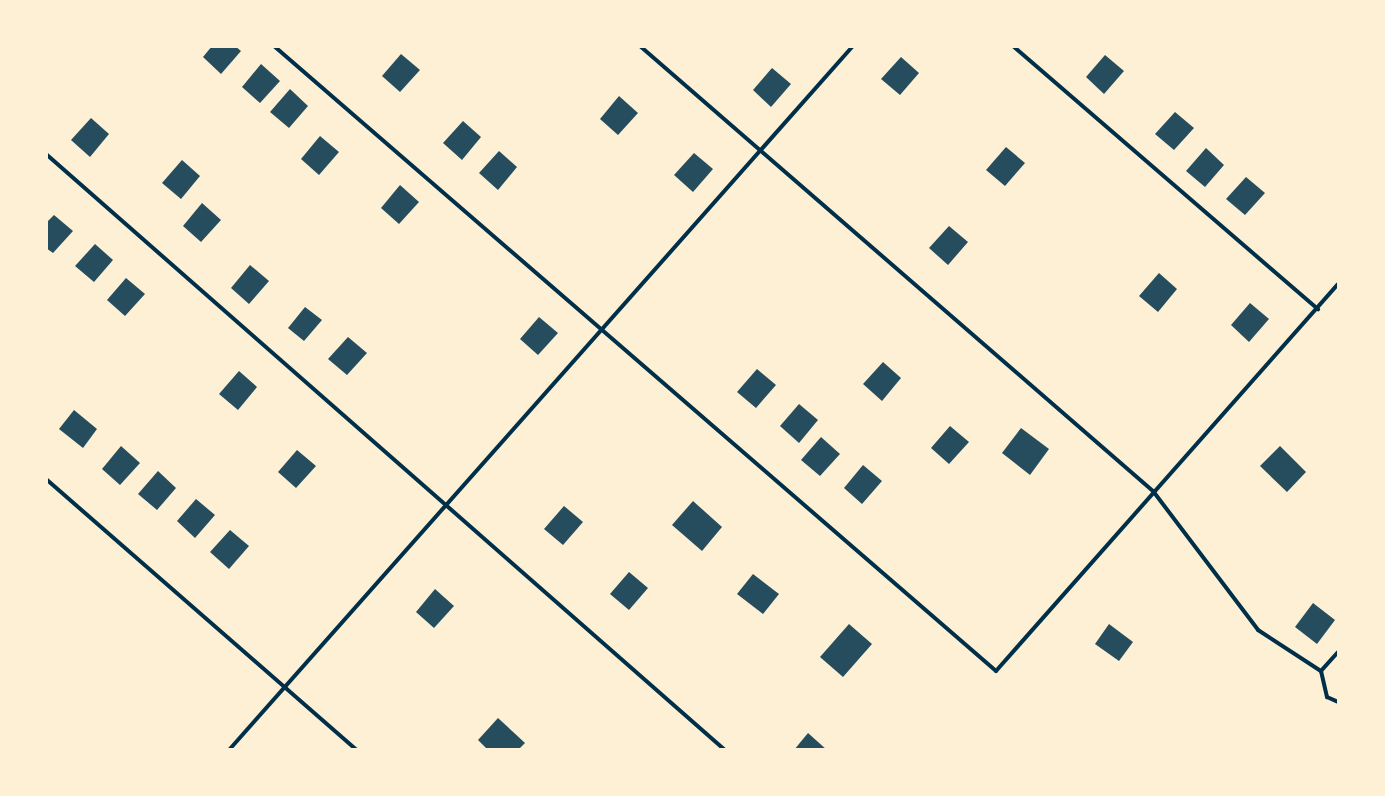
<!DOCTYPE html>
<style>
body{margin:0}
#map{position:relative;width:1385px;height:796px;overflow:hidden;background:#fdf0d5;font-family:"Work Sans",sans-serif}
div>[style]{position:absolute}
.building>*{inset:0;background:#264d5e}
.service>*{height:4px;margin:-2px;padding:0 2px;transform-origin:2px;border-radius:2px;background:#003049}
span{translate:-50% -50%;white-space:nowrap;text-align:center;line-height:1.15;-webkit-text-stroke:4.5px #fdf0d5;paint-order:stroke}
.frame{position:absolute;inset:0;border:48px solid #fdf0d5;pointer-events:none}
</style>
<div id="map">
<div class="building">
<i style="clip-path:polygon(212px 46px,235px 46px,241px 51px,221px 74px,203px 57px)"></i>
<i style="clip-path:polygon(401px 54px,420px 70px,400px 92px,382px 76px)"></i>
<i style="clip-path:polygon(1105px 55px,1124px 71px,1104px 94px,1086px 77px)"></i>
<i style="clip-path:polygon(901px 57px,919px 73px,900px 95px,881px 79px)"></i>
<i style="clip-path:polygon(261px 64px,280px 81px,260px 103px,242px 87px)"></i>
<i style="clip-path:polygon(772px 68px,791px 84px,771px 107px,753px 90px)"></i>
<i style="clip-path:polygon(290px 89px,308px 106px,289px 128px,270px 112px)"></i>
<i style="clip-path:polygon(619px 96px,638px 113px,618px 135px,600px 119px)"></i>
<i style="clip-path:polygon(1175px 112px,1194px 128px,1174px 150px,1155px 134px)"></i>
<i style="clip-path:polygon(91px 118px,109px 134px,90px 157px,71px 140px)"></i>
<i style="clip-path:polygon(463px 121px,481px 137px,462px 160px,443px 143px)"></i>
<i style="clip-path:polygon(320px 136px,339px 152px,319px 175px,301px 159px)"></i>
<i style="clip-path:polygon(1006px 147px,1025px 163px,1005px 186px,986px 170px)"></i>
<i style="clip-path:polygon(1206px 148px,1224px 165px,1205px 187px,1186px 171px)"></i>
<i style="clip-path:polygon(499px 151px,517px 167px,498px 190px,479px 173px)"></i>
<i style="clip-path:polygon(694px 153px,713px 169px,693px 192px,674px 175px)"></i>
<i style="clip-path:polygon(182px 160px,200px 176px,181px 199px,162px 183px)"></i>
<i style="clip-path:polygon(1246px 177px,1265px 193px,1245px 215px,1226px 199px)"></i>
<i style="clip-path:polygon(400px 185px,419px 202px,399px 224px,381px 208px)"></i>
<i style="clip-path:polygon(202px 203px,221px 220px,201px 242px,183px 226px)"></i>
<i style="clip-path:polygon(54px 215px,73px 231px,53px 253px,46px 248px,46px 223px)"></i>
<i style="clip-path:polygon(949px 226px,968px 242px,948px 265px,929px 248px)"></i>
<i style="clip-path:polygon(95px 244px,113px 260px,94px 282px,75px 266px)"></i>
<i style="clip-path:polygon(250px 265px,269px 281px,249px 304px,231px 288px)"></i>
<i style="clip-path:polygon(1159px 273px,1177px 289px,1158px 312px,1139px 296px)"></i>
<i style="clip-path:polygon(126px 278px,145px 294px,125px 316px,107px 300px)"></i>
<i style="clip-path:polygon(1250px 303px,1269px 319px,1249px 342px,1231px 325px)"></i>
<i style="clip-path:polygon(305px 307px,322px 320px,304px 341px,288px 328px)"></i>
<i style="clip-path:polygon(539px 317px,558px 333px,538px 355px,520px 339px)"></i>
<i style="clip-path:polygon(348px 337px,367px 353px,347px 375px,328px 359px)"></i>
<i style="clip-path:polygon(883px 362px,901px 378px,882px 401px,863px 384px)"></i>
<i style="clip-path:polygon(757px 369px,776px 385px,756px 408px,737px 392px)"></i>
<i style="clip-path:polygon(239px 371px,257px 387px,238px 410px,219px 394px)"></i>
<i style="clip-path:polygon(799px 404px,818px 420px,799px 443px,780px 426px)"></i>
<i style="clip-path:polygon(74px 410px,97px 429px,83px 448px,59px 429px)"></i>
<i style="clip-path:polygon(950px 426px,969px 442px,949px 464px,931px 448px)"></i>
<i style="clip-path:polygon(1021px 428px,1049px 449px,1030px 475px,1002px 453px)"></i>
<i style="clip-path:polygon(821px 437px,840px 454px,820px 476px,801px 460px)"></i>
<i style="clip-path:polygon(121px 446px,140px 463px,120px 485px,102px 469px)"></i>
<i style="clip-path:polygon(1280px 446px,1306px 472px,1287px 492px,1260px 466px)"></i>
<i style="clip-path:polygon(297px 450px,316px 466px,296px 488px,278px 472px)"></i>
<i style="clip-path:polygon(863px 465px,882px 481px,862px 504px,844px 488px)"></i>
<i style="clip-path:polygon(158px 471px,176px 488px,157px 510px,138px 494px)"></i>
<i style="clip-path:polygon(196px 499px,215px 515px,195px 538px,177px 521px)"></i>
<i style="clip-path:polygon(693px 501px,722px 527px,702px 551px,672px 525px)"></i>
<i style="clip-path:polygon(564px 506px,583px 522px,563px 545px,544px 529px)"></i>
<i style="clip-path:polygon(230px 530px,249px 546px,229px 569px,210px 552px)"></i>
<i style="clip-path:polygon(629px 572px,648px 588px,629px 610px,610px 594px)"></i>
<i style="clip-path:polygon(753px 574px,779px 594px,763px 614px,737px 594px)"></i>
<i style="clip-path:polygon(435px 589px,454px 606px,434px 628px,416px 612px)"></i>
<i style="clip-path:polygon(1313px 603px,1335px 620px,1317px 644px,1295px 627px)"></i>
<i style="clip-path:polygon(849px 624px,872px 644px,843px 677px,820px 657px)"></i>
<i style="clip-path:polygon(1109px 624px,1133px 642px,1119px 661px,1095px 644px)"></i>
<i style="clip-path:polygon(498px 718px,525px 743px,518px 750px,488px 750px,478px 740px)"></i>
<i style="clip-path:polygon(808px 733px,827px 750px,794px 750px)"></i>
</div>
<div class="service">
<i style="left:274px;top:46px;width:955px;rotate:40.88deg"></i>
<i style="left:996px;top:671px;width:516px;rotate:-48.53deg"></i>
<i style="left:640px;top:46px;width:679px;rotate:40.94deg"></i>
<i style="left:1153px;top:491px;width:174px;rotate:52.9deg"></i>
<i style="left:1258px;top:630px;width:75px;rotate:33.1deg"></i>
<i style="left:1013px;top:46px;width:403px;rotate:40.8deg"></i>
<i style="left:46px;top:154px;width:903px;rotate:41.28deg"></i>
<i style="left:46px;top:479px;width:413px;rotate:41.1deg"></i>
<i style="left:1338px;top:652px;width:25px;rotate:132deg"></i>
<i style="left:1321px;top:671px;width:27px;rotate:77deg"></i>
<i style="left:1327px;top:697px;width:12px;rotate:24deg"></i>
<i style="left:229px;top:750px;width:941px;rotate:-48.45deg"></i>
</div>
<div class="frame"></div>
</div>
